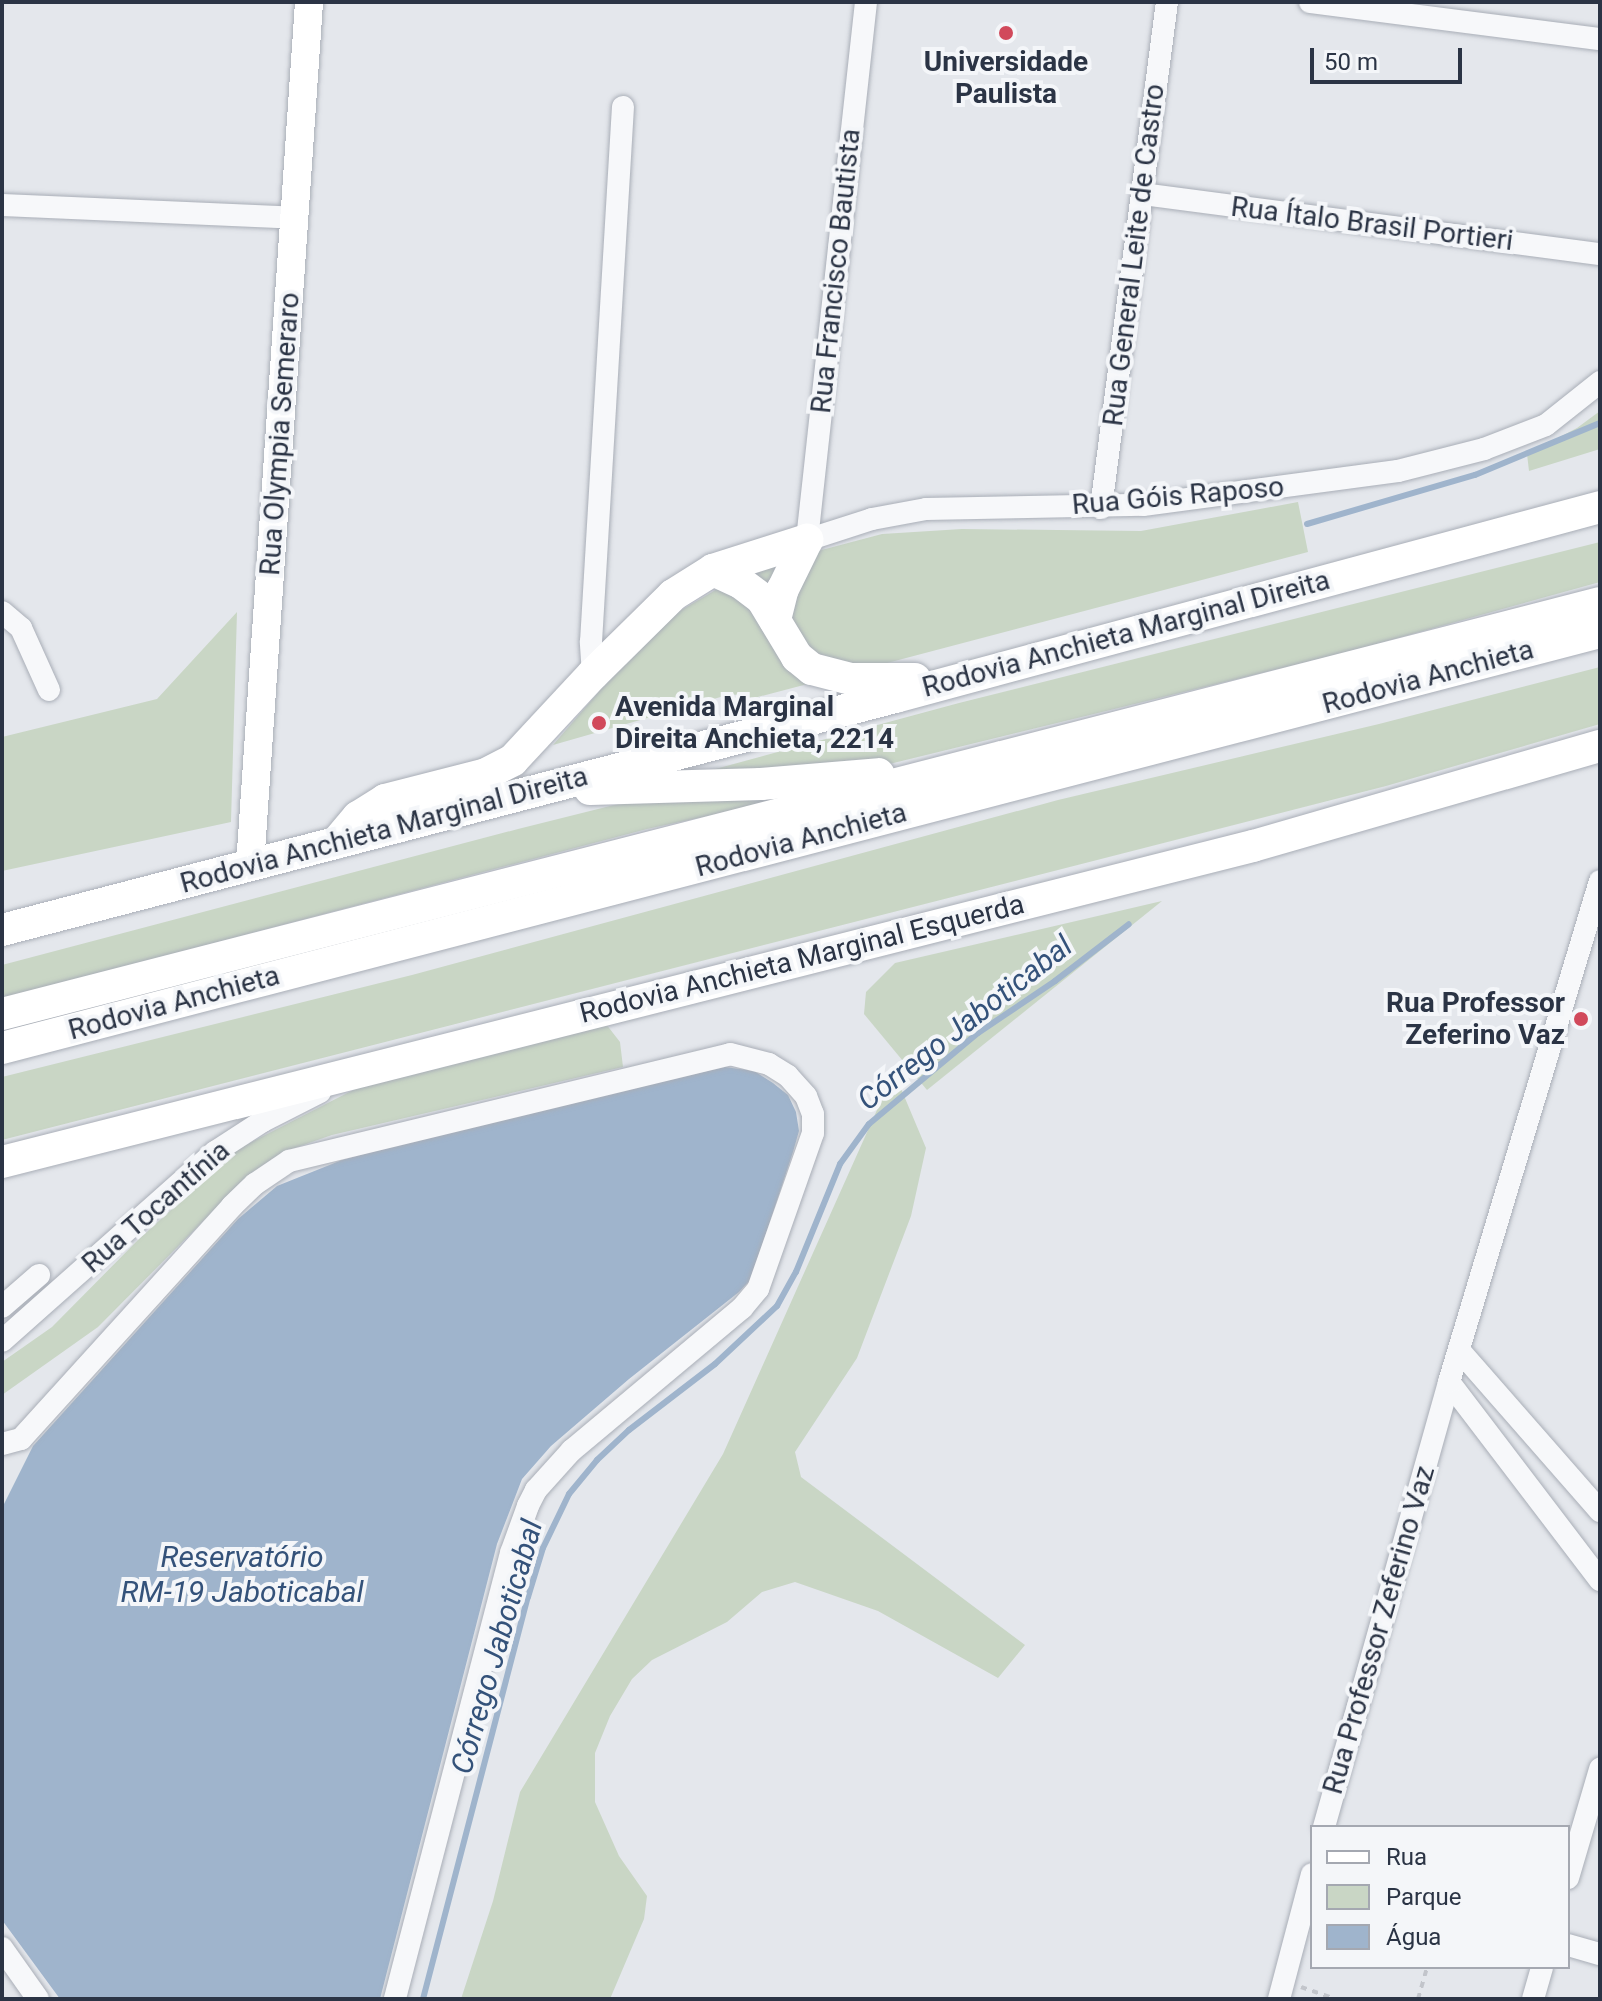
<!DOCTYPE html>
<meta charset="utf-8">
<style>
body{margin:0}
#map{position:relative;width:1602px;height:2001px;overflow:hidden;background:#e4e7ec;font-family:Roboto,sans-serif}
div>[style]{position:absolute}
.green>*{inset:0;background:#c9d6c5}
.water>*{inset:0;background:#9fb4cc}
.stream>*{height:6px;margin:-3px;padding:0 3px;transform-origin:3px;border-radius:3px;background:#9fb4cc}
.path>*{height:4px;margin-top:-2px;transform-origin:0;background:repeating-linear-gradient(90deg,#c2c5cb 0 6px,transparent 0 12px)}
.roads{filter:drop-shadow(0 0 2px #a9aeb7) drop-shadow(0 0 2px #a9aeb7)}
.minor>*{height:22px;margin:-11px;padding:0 11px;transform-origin:11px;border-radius:11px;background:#f7f8fa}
.major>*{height:28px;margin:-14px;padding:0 14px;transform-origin:14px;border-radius:14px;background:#fff}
.highway>*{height:32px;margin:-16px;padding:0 16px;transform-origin:16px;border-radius:16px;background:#fff}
.dots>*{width:22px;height:22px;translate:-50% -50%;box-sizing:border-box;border:4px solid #f4f6f9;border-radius:50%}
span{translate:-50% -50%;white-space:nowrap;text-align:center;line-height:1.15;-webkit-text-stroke:8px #f4f6f9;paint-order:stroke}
.poi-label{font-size:28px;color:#2b3445;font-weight:700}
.left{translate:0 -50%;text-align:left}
.right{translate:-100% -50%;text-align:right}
.street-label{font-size:28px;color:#2b3445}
.water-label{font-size:30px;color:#34527a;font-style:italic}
.frame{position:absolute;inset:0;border:4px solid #2b3445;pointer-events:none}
.legend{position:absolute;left:1310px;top:1825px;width:260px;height:144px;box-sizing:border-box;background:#f4f6f9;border:2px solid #a4a8b1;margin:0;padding:10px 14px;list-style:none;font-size:24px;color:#2b3445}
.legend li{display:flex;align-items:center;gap:16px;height:40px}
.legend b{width:40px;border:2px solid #a4a8b1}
.scale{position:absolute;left:1310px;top:48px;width:152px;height:36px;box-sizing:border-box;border:4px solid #2b3445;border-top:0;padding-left:10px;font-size:24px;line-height:28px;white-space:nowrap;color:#2b3445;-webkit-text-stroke:6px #f4f6f9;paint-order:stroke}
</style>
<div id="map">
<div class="green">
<i style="clip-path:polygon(1600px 411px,1600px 449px,1529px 471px,1527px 454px,1577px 428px)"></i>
<i style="clip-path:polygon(1298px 502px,1308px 552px,754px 698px,731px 694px,553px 745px,602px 688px,678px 612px,753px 568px,882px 534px,962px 529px,1141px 531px)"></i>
<i style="clip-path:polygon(1600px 542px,1600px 582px,1344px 653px,873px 768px,682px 778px,959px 703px)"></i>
<i style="clip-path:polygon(237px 612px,231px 822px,2px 871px,2px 737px,157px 699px)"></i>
<i style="clip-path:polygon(1600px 667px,1600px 724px,1386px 786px,2px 1140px,2px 1077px,412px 975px,1058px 800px,1379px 724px)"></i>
<i style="clip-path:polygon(820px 792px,647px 829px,2px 999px,2px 965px,518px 829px,626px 802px)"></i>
<i style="clip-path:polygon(1162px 901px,927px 1090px,864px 1014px,866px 992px,895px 963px)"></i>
<i style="clip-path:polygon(606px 1024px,620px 1042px,623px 1067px,332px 1135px,289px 1150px,245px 1179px,98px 1327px,2px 1395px,2px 1362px,52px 1327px,138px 1240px,238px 1149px,361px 1086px)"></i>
<i style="clip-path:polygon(894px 1072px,926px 1148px,911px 1216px,857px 1358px,795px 1452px,801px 1477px,1025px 1645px,998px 1678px,878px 1611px,795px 1582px,762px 1592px,727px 1622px,652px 1660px,632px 1679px,610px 1716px,595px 1753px,595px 1802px,619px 1856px,647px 1896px,644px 1919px,610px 1999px,461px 1999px,493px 1901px,520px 1792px,723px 1454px)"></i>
</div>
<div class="water">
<i style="clip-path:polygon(725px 1067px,754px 1071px,773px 1083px,788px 1095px,796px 1112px,799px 1131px,793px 1152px,751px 1279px,739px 1292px,629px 1379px,551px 1446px,522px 1479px,497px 1544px,380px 1999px,60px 1999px,2px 1920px,2px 1508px,33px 1446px,238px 1219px,277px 1186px,342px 1160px,437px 1134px)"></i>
</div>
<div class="stream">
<i style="left:1307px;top:524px;width:175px;rotate:-16.3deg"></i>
<i style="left:1475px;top:475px;width:135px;rotate:-22.6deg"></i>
<i style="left:423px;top:1999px;width:415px;rotate:-75.4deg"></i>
<i style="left:528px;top:1597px;width:51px;rotate:-73deg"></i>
<i style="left:543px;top:1548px;width:60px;rotate:-64.3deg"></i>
<i style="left:569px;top:1494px;width:44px;rotate:-50.5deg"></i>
<i style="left:597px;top:1460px;width:44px;rotate:-43.2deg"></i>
<i style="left:629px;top:1430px;width:108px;rotate:-37.5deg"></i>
<i style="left:715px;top:1364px;width:85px;rotate:-43.1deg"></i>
<i style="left:777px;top:1306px;width:39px;rotate:-61deg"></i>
<i style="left:796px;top:1272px;width:117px;rotate:-67.8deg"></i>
<i style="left:840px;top:1164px;width:49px;rotate:-54.1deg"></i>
<i style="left:869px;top:1124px;width:142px;rotate:-39.9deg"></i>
<i style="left:978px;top:1033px;width:93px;rotate:-34deg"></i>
<i style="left:1055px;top:981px;width:93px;rotate:-37.6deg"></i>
</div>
<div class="path">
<i style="left:1301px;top:1987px;width:37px;rotate:19deg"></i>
<i style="left:1418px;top:1999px;width:33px;rotate:-74deg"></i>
</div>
<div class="roads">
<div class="minor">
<i style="left:866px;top:2px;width:541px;rotate:96.26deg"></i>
<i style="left:807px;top:540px;width:68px;rotate:-17.9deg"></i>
<i style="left:872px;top:519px;width:55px;rotate:-10.5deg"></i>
<i style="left:926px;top:509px;width:217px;rotate:-1.1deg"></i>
<i style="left:1143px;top:505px;width:257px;rotate:-7.6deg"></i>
<i style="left:1398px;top:471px;width:89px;rotate:-14.3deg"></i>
<i style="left:1484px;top:449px;width:66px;rotate:-21.2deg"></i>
<i style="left:1546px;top:425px;width:69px;rotate:-38.5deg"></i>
<i style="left:1310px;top:2px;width:292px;rotate:7.3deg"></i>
<i style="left:1143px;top:194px;width:461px;rotate:7.5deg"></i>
<i style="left:2px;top:205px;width:294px;rotate:2.5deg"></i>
<i style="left:1101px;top:508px;width:510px;rotate:-82.57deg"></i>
<i style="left:2px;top:612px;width:25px;rotate:40deg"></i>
<i style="left:21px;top:628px;width:68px;rotate:65.7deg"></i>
<i style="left:593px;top:674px;width:32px;rotate:-94deg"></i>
<i style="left:591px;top:642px;width:536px;rotate:-86.58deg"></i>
<i style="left:2px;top:1307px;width:49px;rotate:-40.9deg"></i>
<i style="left:2px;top:1341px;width:285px;rotate:-41.6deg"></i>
<i style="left:215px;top:1152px;width:57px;rotate:-32.9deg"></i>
<i style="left:263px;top:1121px;width:64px;rotate:-27deg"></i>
<i style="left:1459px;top:1350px;width:214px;rotate:48.8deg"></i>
<i style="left:1449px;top:1382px;width:249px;rotate:52.7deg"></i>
<i style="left:2px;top:1444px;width:20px;rotate:-15deg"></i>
<i style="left:21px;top:1439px;width:314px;rotate:-47.8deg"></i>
<i style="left:232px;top:1206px;width:32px;rotate:-44deg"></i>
<i style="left:255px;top:1184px;width:41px;rotate:-34.1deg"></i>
<i style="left:289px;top:1161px;width:454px;rotate:-13.6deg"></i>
<i style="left:730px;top:1054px;width:40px;rotate:14.4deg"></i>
<i style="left:769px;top:1064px;width:22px;rotate:32deg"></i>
<i style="left:788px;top:1076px;width:27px;rotate:48deg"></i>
<i style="left:806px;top:1096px;width:19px;rotate:69deg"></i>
<i style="left:813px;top:1114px;width:19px;rotate:90deg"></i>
<i style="left:813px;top:1133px;width:165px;rotate:109.4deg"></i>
<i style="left:758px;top:1289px;width:25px;rotate:130deg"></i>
<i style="left:742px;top:1308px;width:222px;rotate:140.1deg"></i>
<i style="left:572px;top:1450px;width:54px;rotate:132deg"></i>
<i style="left:536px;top:1490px;width:18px;rotate:117deg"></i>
<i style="left:528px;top:1506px;width:50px;rotate:109.9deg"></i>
<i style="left:511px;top:1553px;width:461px;rotate:104.6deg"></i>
<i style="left:1324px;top:1827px;width:462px;rotate:-74.3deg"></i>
<i style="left:1449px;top:1382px;width:523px;rotate:-73.23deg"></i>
<i style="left:1568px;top:1878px;width:114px;rotate:-73.6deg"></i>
<i style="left:1568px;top:1945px;width:33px;rotate:16deg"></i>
<i style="left:2px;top:1948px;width:62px;rotate:54.8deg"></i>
<i style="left:1279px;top:1999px;width:129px;rotate:-75.2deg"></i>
<i style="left:1533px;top:1999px;width:33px;rotate:-74deg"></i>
</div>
<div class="major">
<i style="left:250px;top:866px;width:866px;rotate:-86.09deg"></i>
</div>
<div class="highway">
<i style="left:713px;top:570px;width:31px;rotate:25deg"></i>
<i style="left:741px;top:583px;width:26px;rotate:37deg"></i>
<i style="left:762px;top:599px;width:68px;rotate:58.9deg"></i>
<i style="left:797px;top:657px;width:19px;rotate:39deg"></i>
<i style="left:812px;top:669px;width:40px;rotate:14.4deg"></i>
<i style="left:851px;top:679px;width:64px"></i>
<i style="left:775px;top:620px;width:32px;rotate:-76deg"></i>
<i style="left:783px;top:589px;width:55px;rotate:-63.9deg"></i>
<i style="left:590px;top:789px;width:171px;rotate:-1.7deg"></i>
<i style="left:761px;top:784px;width:118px;rotate:-4.8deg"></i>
<i style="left:336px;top:843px;width:34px;rotate:-50deg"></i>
<i style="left:358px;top:817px;width:32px;rotate:-32deg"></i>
<i style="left:385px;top:800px;width:104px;rotate:-14.4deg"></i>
<i style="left:486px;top:774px;width:30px;rotate:-27deg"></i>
<i style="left:513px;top:760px;width:117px;rotate:-47.1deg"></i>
<i style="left:593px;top:674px;width:112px;rotate:-44.6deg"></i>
<i style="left:673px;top:595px;width:47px;rotate:-32deg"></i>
<i style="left:713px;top:570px;width:99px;rotate:-17.7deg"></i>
<i style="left:2px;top:930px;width:923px;rotate:-14.62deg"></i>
<i style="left:895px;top:697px;width:730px;rotate:-15.08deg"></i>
<i style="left:2px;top:1014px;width:1650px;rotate:-14.42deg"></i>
<i style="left:2px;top:1048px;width:1651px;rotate:-14.59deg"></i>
<i style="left:2px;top:1162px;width:1290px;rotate:-14.18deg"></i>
<i style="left:1253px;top:846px;width:361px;rotate:-16.1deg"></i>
</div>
</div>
<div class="dots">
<i style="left:1006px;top:33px;background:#d1495b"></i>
<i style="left:599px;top:723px;background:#d1495b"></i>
<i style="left:1581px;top:1019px;background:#d1495b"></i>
</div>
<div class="poi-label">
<span style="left:1006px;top:78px">Universidade<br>Paulista</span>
<span class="left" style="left:615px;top:723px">Avenida Marginal<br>Direita Anchieta, 2214</span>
<span class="right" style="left:1565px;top:1019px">Rua Professor<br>Zeferino Vaz</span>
</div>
<div class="street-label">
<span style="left:1372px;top:224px;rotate:7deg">Rua Ítalo Brasil Portieri</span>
<span style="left:1134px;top:255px;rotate:-83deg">Rua General Leite de Castro</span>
<span style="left:836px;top:271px;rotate:-84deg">Rua Francisco Bautista</span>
<span style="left:280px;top:434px;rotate:-86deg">Rua Olympia Semeraro</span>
<span style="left:1178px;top:496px;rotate:-5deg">Rua Góis Raposo</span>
<span style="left:1126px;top:634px;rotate:-15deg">Rodovia Anchieta Marginal Direita</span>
<span style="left:1428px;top:677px;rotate:-15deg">Rodovia Anchieta</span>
<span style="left:384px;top:830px;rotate:-15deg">Rodovia Anchieta Marginal Direita</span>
<span style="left:801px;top:840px;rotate:-15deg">Rodovia Anchieta</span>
<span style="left:802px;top:959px;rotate:-14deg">Rodovia Anchieta Marginal Esquerda</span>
<span style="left:174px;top:1003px;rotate:-15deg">Rodovia Anchieta</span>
<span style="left:156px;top:1207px;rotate:-41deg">Rua Tocantínia</span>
<span style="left:1379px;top:1630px;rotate:-74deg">Rua Professor Zeferino Vaz</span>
</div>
<div class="water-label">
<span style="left:965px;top:1023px;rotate:-38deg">Córrego Jaboticabal</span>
<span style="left:242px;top:1574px">Reservatório<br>RM-19 Jaboticabal</span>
<span style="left:497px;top:1647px;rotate:-74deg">Córrego Jaboticabal</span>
</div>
<div class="frame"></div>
<ul class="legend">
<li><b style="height:10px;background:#fff"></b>Rua</li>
<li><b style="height:22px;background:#c9d6c5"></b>Parque</li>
<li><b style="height:22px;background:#9fb4cc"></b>Água</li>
</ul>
<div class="scale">50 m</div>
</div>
